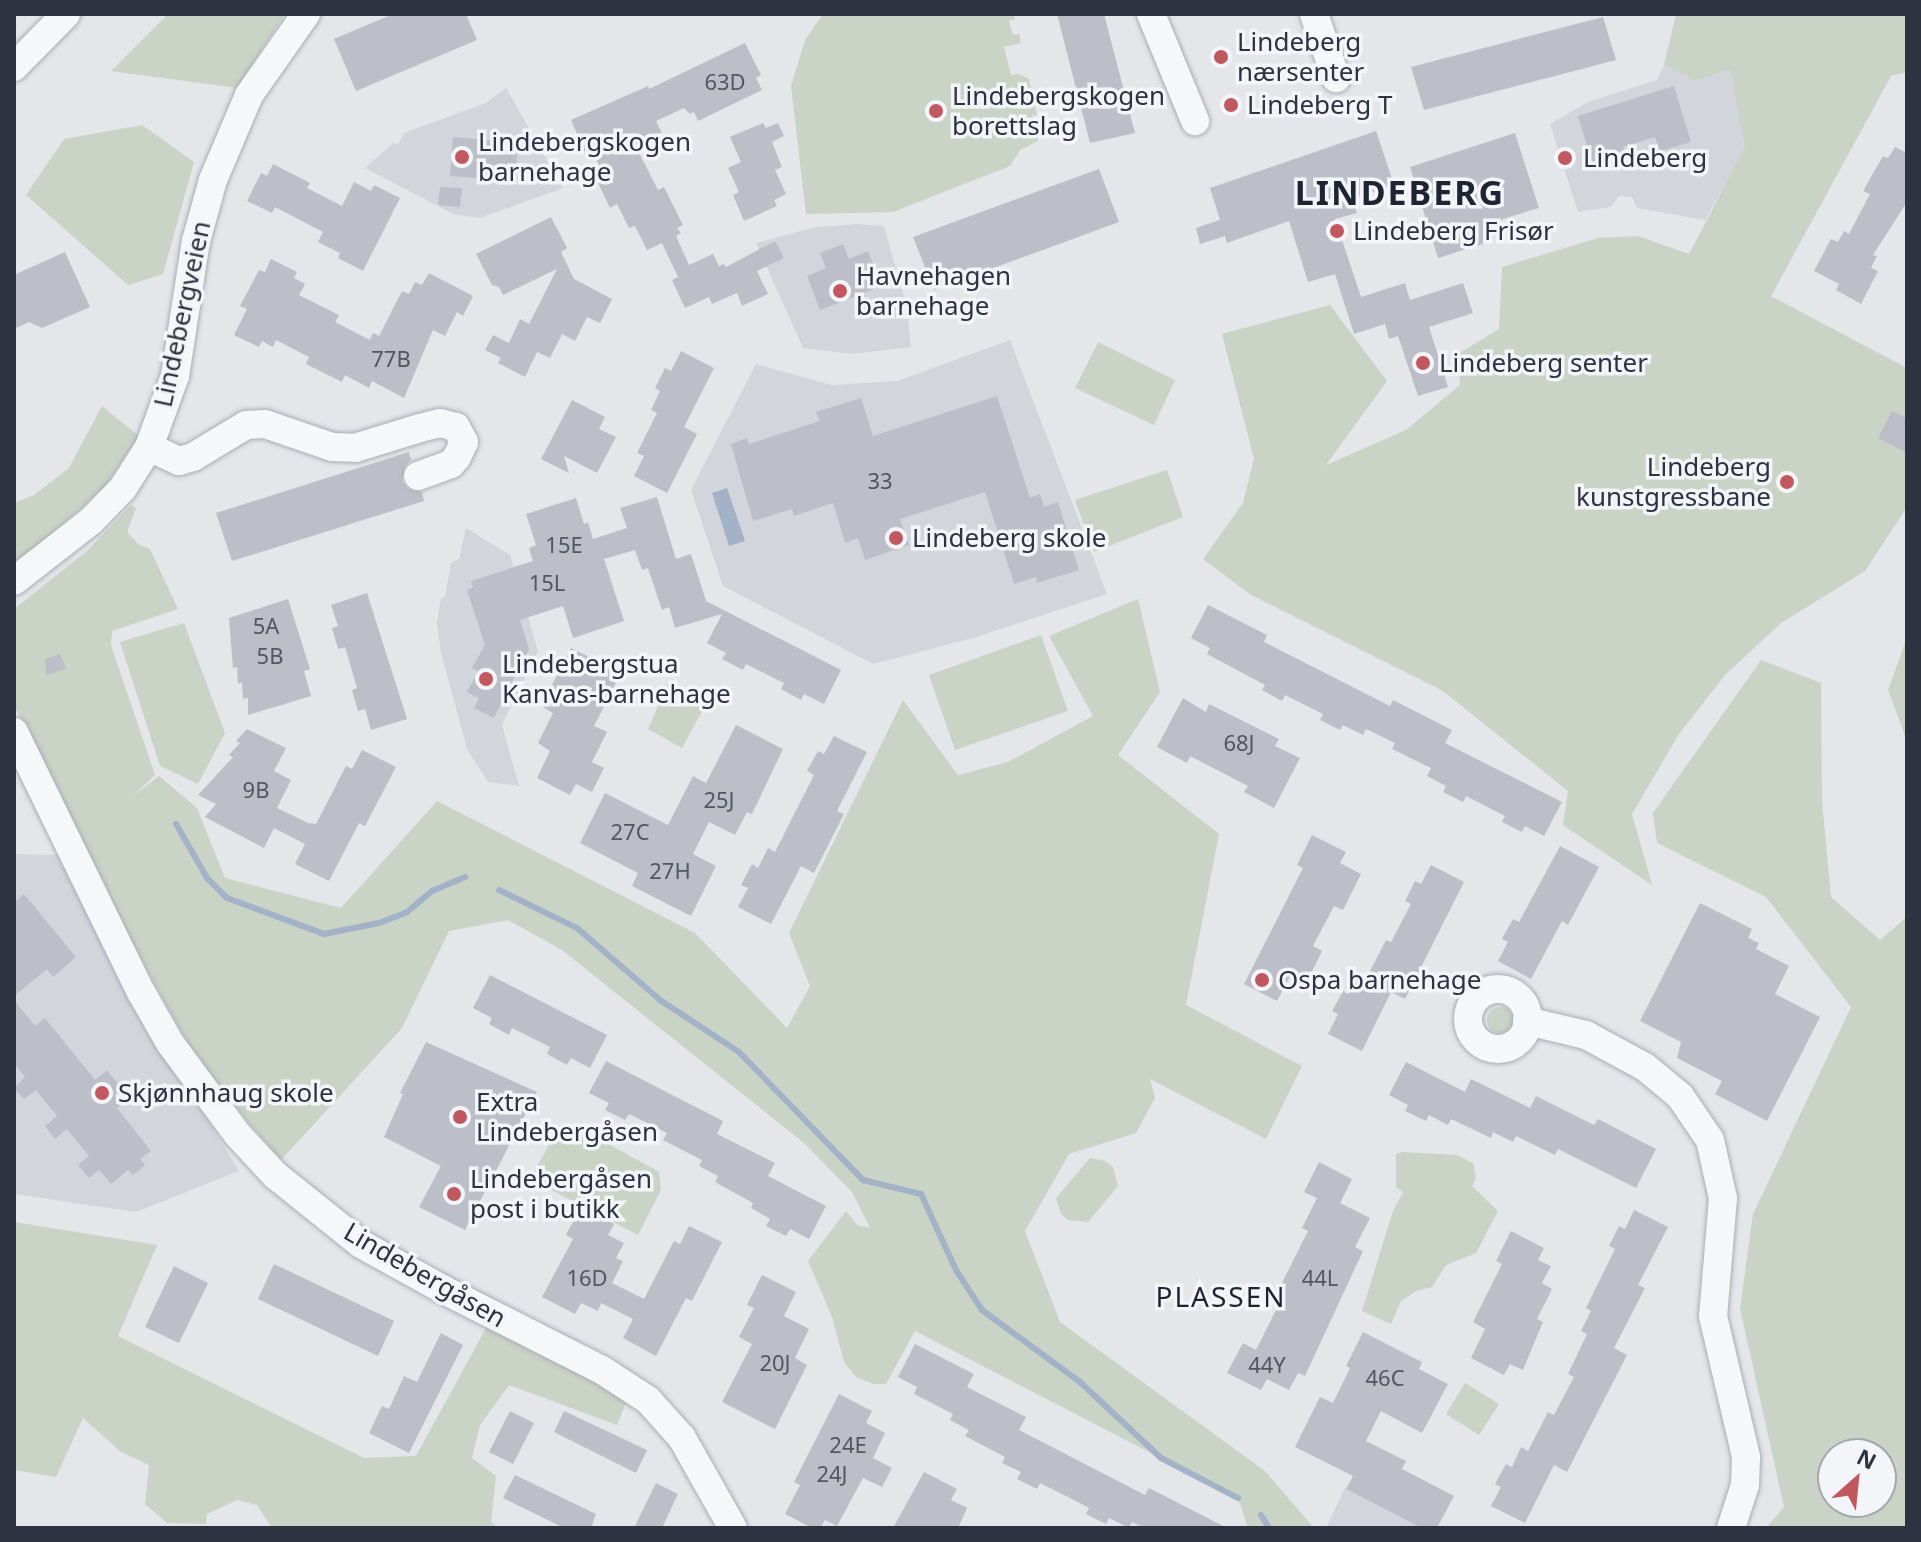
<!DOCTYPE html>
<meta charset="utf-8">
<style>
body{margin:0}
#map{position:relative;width:1921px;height:1542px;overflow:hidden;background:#e4e6ea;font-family:"Noto Sans",sans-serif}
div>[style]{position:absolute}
.built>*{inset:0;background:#d2d5dc}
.green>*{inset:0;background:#c9d3c6}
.round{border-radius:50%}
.water>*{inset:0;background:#a3b2c6}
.stream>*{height:6px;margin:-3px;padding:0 3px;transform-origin:3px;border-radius:3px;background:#a3b2c6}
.building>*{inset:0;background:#bcbfc7}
.roads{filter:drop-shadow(0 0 2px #a9adb4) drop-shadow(0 0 2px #a9adb4)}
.minor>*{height:28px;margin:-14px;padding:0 14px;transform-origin:14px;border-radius:14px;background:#f6f7f9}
.minor>.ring{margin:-14px;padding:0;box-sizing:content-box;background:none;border:28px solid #f6f7f9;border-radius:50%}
.dots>*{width:22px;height:22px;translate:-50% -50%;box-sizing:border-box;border:4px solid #f4f5f8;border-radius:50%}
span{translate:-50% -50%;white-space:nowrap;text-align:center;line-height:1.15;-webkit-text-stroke:7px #f4f5f8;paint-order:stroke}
.number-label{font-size:22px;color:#515662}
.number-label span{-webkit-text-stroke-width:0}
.poi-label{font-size:26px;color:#2d3341}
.left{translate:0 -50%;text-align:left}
.right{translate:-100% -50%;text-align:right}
.street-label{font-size:26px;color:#2d3341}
.neighbourhood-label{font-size:28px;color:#1f2432;letter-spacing:2px}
.district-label{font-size:34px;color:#1f2432;font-weight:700;letter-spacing:2px}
.frame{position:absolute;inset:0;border:16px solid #2d3341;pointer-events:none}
.north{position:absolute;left:1817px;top:1438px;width:80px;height:80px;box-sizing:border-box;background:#f4f5f8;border:2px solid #a4a7af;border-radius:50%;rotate:27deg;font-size:22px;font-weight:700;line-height:32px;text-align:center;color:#2d3341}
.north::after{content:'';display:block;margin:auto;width:28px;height:36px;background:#c15860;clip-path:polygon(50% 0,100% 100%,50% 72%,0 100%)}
</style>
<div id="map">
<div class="built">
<i style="clip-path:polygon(1664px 65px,1695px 81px,1730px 70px,1746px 148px,1705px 220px,1637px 208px,1632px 197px,1619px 196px,1611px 207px,1578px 212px,1550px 124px,1588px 102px,1657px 80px)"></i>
<i style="clip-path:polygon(506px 88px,563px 188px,480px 218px,453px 214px,365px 168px,393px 143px,398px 144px,404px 133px,486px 103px)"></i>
<i style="clip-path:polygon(858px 224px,884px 226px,907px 308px,911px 347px,852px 354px,803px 348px,756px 243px,816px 227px)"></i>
<i style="clip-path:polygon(1010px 340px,1107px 594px,973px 638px,873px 664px,723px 586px,691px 490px,756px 364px,832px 385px,897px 381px)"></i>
<i style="clip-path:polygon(466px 528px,510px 555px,538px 651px,502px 725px,519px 786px,488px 782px,467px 749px,441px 653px,437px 623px,441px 598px,445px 597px,451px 563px,459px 559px)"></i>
<i style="clip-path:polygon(14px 854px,57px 855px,143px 1015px,239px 1171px,136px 1212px,14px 1194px)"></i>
<i style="clip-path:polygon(1345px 1488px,1423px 1528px,1326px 1528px)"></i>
</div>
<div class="green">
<i style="clip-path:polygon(168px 14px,285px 14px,237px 88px,111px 71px)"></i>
<i style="clip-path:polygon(823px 14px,1013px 14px,1015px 19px,1009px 21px,1013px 35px,1019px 34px,1021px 43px,1004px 47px,1011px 75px,1019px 74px,1029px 79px,1037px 115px,1032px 115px,1033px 122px,1038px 121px,1038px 141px,1020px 150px,1010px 166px,893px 212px,806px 214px,791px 86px,805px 40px)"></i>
<i style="clip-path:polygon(1676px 14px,1907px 14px,1907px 72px,1891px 76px,1771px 296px,1907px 368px,1907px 507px,1865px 571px,1781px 623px,1725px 675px,1679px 734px,1632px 814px,1652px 885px,1563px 825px,1568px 791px,1443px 691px,1251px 595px,1203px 559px,1243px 503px,1254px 459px,1222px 334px,1330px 305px,1387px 381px,1326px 465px,1406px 430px,1460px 385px,1458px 354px,1499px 329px,1502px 267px,1598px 238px,1638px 236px,1689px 254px,1745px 147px,1730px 70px,1695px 81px,1664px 65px)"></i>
<i style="clip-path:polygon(142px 125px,194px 162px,163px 274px,128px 285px,26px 195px,64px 139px)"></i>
<i style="clip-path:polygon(1098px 342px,1175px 380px,1154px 425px,1075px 388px)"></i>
<i style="clip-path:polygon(102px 406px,139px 436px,104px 488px,14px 566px,14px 503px,34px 495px,69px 468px)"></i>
<i style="clip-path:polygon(1167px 470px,1183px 517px,1094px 552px,1075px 500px)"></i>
<i style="clip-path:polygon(131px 505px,136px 508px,127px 532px,139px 545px,150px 549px,178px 609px,112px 631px,111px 645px,155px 775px,133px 796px,159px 776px,197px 808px,225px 878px,341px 908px,437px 801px,695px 933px,787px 1028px,810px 986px,789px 933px,903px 700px,958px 775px,1008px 762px,1093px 716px,1049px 636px,1138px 599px,1160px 692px,1118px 755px,1219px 834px,1186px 1005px,1302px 1066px,1266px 1139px,1150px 1079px,1155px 1098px,1136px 1133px,1069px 1154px,1025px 1231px,1060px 1322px,1265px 1471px,1314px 1528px,1248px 1528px,1238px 1498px,915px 1331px,886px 1384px,873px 1384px,856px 1377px,844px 1362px,832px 1317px,808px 1261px,846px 1211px,857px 1225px,870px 1228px,852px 1192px,804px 1143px,562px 950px,508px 920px,449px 931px,402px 1028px,281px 1160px,199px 1064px,112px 906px,14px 705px,14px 609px,88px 550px)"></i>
<i style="clip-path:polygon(184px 623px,225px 733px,198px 784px,160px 766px,120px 642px)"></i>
<i style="clip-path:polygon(1041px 635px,1068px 711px,955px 750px,929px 675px)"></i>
<i style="clip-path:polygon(1907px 638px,1907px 741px,1888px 690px)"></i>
<i style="clip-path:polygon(evenodd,1761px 660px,1821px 683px,1822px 801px,1831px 897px,1880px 940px,1907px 917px,1907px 1528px,1766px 1528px,1784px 1507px,1740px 1308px,1753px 1214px,1851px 1007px,1766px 897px,1657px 843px,1653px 813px,1761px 660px,1833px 1454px,1881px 1454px,1881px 1502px,1833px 1502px,1833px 1454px)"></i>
<i style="clip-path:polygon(668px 683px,704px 708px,682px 748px,648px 729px)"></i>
<i class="round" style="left:1487px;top:1007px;width:26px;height:26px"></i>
<i style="clip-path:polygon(569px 1126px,583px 1130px,659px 1172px,661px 1190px,638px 1235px,530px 1179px,555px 1134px)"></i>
<i style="clip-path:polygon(1402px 1152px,1457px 1155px,1473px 1163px,1476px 1178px,1472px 1186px,1498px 1211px,1476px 1253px,1446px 1265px,1432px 1287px,1416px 1291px,1401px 1301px,1391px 1324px,1362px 1311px,1393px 1211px,1403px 1192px,1396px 1187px,1396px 1154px)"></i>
<i style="clip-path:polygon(1090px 1158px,1105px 1161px,1113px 1167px,1118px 1186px,1088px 1222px,1068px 1220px,1061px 1214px,1056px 1198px)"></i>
<i style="clip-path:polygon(14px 1222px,157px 1245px,118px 1336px,364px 1458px,416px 1456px,486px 1328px,598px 1380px,627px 1400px,617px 1425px,509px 1385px,480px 1425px,472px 1458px,496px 1476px,491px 1521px,498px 1528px,272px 1528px,257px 1505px,237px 1500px,207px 1514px,206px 1524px,167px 1523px,145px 1504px,149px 1465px,121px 1452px,83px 1418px,56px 1477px,14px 1470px)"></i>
<i style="clip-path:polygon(1465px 1383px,1499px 1404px,1479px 1435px,1446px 1414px)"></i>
</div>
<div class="water">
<i style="clip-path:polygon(727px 488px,745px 541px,729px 546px,712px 493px)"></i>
</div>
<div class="stream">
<i style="left:176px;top:824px;width:62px;rotate:60.1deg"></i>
<i style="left:207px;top:878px;width:28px;rotate:45deg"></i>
<i style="left:227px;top:898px;width:103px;rotate:20.4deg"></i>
<i style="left:324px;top:934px;width:56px;rotate:-11.3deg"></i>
<i style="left:379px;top:923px;width:30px;rotate:-21deg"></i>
<i style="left:407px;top:912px;width:33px;rotate:-40deg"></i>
<i style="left:432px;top:891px;width:36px;rotate:-23deg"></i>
<i style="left:499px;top:890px;width:87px;rotate:26deg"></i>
<i style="left:577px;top:928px;width:110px;rotate:40.9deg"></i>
<i style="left:660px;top:1000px;width:95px;rotate:33.4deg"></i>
<i style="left:739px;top:1052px;width:178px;rotate:45.9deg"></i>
<i style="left:863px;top:1180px;width:60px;rotate:13.6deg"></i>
<i style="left:921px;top:1194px;width:84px;rotate:65.3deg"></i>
<i style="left:956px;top:1270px;width:48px;rotate:57deg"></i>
<i style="left:982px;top:1310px;width:122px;rotate:36.3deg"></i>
<i style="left:1080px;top:1382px;width:111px;rotate:43.2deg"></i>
<i style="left:1161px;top:1458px;width:87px;rotate:27.5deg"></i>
<i style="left:1261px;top:1515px;width:15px;rotate:58deg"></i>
</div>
<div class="building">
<i style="clip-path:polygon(393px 14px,466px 14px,477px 40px,356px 91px,334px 39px)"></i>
<i style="clip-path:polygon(1057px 14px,1104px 14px,1135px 133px,1090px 143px)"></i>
<i style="clip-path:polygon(1603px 17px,1616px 60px,1424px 110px,1411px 67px)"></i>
<i style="clip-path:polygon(745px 43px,761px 75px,756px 78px,762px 90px,698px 121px,694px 112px,690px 114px,684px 108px,656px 121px,662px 133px,635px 145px,658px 190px,664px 187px,683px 225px,677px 228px,681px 233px,676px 236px,689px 265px,713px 254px,719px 266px,724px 264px,726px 267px,775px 241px,784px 258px,757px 271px,768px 294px,742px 306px,737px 293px,712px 304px,709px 297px,685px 308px,672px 280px,678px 277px,662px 243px,647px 250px,635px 226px,629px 228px,617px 204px,610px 208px,598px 183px,605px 180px,592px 149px,585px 152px,571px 120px,648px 86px,649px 89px)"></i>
<i style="clip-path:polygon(1674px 86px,1691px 142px,1660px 151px,1655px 137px,1623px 147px,1625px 154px,1593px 165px,1578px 116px)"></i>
<i style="clip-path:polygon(763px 123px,766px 128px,778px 123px,784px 136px,772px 142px,782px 167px,775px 170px,786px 194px,774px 200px,777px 206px,744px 221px,733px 195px,739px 192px,728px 168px,741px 162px,730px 137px)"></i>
<i style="clip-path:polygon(1376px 131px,1394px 185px,1352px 199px,1357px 213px,1335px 219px,1361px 297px,1405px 283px,1410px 300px,1463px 283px,1473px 313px,1429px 327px,1448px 387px,1418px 396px,1398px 336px,1389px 339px,1385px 324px,1354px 334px,1335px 274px,1308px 282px,1289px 221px,1227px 243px,1225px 236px,1200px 244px,1196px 228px,1220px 220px,1210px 188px)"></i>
<i style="clip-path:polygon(1515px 133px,1539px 208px,1487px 224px,1492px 241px,1438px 258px,1410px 167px)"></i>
<i style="clip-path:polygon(453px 137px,518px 143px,515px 181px,450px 176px)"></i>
<i style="clip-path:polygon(1895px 147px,1907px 153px,1907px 202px,1873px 255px,1877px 256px,1871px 268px,1878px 271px,1861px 304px,1836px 290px,1839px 284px,1814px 271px,1831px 239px,1838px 242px,1844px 231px,1849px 234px,1870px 194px,1863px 191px,1883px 156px,1888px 158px)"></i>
<i style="clip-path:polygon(273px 164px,310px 183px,307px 188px,342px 206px,354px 182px,371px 191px,374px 185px,400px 198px,363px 271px,338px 258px,340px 253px,318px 242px,323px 232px,275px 207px,272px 213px,247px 201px,261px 173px,267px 176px)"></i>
<i style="clip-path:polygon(1099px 169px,1119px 222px,934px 290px,913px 237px)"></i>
<i style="clip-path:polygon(440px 187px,462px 188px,460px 207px,438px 205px)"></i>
<i style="clip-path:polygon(551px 217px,567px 248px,561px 252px,574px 279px,612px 299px,600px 323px,587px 317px,575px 341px,562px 334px,550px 358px,537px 352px,525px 377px,498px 363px,501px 358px,485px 350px,493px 335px,509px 343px,520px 319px,529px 324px,557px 269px,503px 295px,499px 287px,492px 285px,476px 254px)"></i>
<i style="clip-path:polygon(843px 244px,849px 259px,868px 251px,882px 286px,820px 310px,807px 276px,826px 268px,820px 253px)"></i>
<i style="clip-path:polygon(65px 252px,90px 307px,42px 328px,29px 322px,14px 329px,14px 275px)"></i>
<i style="clip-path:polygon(271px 259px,297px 272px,294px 278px,305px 284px,299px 295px,339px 315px,335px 322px,370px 340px,373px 333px,379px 336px,402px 291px,409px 294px,415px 282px,422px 285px,429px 273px,473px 296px,463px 316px,457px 312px,445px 336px,433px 330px,404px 398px,372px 381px,369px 388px,345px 375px,342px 382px,306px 364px,309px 357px,276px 340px,273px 347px,262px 341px,259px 347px,234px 335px,247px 309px,240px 306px,259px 270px,265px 272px)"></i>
<i style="clip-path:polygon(681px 351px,714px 368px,684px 427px,697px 434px,667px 493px,634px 476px,644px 456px,637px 453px,657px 413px,651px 410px,660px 391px,655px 388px,665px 368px,671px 371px)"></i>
<i style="clip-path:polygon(997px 396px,1030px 498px,1040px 494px,1044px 507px,1058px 502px,1079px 570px,1037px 583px,1036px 577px,1014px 584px,985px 492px,900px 519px,909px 545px,865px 560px,858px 538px,845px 543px,833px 503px,794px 516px,792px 509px,753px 521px,731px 444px,747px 438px,749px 444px,820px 421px,816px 412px,861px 398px,873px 436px)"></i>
<i style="clip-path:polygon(572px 400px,605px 417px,599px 429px,616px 437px,597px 473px,564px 456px,569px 473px,541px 459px)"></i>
<i style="clip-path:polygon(1892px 411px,1907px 418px,1907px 453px,1878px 438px)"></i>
<i style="clip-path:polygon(409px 452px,411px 460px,405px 466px,402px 481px,408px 489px,422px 492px,424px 501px,232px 561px,216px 513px)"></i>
<i style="clip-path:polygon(657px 497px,676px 559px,691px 554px,706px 601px,841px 670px,824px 704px,804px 694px,801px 700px,781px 689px,784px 683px,746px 664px,743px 670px,722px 659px,726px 653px,707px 643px,722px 614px,675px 628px,669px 607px,662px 610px,648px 568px,642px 570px,635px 550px,604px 559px,624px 621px,573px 638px,563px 606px,520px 620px,529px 649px,494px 718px,474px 708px,479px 698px,467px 692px,478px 671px,472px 668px,485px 645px,467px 590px,473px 588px,471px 581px,533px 561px,529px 548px,536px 545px,526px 514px,576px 498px,584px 524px,588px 522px,593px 539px,627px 528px,620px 508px)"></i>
<i style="clip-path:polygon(367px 593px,407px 719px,371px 730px,365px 709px,358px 711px,352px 690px,357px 688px,345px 647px,338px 649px,332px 628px,338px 626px,331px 605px)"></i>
<i style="clip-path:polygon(288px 599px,310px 669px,304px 671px,311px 696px,248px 715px,248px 698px,243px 699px,242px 682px,238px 684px,237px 667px,233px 668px,229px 618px)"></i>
<i style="clip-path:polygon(1208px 605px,1267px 635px,1264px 642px,1390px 706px,1393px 700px,1452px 730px,1445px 743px,1562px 802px,1544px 836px,1525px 826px,1522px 832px,1502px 822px,1505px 816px,1466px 796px,1463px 802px,1443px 792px,1446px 786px,1427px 776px,1431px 768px,1392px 749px,1395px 743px,1366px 729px,1363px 735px,1343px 725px,1340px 730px,1320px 720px,1323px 714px,1285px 695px,1282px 701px,1262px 690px,1265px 685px,1207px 654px,1210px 648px,1191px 638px)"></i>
<i style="clip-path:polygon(571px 648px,621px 673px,594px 726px,607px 732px,592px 762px,604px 768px,592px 792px,576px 784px,570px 795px,537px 778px,550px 751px,538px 743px,553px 713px,541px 706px)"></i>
<i style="clip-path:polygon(60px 654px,66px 669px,46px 675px,45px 659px)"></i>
<i style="clip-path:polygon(1183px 698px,1206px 712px,1209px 704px,1279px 739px,1275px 746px,1300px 758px,1274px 808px,1244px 792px,1248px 786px,1190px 756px,1187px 763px,1157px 747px)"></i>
<i style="clip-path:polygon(736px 725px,783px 749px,752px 814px,747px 812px,735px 835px,709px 822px,693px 854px,716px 866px,691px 916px,632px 886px,638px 873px,580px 843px,605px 793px,668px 825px,693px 776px,706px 783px)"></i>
<i style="clip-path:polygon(247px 729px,286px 748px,274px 771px,291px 780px,277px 808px,308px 823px,316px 824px,346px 766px,352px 769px,362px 750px,396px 767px,365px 826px,359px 823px,329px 881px,295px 864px,305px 844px,274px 828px,264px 848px,205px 817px,216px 804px,198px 795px,233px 757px,229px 755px,240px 743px,236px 741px)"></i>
<i style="clip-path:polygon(834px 736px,867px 752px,837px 811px,844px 814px,814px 873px,801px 866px,771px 924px,738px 907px,748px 888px,741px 885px,752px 864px,758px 868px,768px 848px,775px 852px,814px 775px,807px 771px,818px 751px,824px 754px)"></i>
<i style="clip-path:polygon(1312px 835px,1346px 852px,1340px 863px,1361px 874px,1343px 910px,1334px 906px,1313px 946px,1322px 951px,1305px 986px,1289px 978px,1277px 1001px,1244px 984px,1303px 868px,1297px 865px)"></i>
<i style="clip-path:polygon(1560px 846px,1599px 867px,1568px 925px,1562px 921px,1531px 979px,1498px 961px,1508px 942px,1502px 939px,1513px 919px,1519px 922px)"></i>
<i style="clip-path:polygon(1431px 865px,1464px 882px,1405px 999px,1391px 992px,1362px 1051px,1328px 1034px,1338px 1014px,1332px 1011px,1343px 991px,1348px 994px,1358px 975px,1366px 979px,1386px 940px,1391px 942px,1411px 904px,1405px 901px,1415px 881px,1421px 884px)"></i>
<i style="clip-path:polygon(24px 894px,76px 957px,53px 977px,47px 969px,14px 996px,14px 902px)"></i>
<i style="clip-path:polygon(1700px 903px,1752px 929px,1748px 938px,1759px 943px,1756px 949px,1789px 966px,1775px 994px,1820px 1017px,1767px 1121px,1715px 1094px,1722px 1081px,1677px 1058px,1681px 1042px,1640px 1021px)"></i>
<i style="clip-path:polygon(490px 975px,607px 1035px,590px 1068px,571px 1058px,567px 1065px,547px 1054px,550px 1047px,512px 1028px,509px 1035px,489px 1024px,492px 1018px,473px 1008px)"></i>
<i style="clip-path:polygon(14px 1000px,35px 1026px,45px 1018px,95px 1080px,107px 1070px,129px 1098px,117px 1108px,151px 1151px,140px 1159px,145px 1165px,133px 1175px,128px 1170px,111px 1184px,99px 1170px,89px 1178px,78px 1165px,89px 1156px,67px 1129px,55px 1139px,45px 1126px,57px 1116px,36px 1090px,24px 1099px,14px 1088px,25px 1077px,14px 1063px)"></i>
<i style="clip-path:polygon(426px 1042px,537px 1092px,465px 1230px,419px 1207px,441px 1166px,384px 1137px,403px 1094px,400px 1093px)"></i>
<i style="clip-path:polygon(606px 1061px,723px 1121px,717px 1134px,775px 1163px,768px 1176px,826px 1206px,809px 1239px,790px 1229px,786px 1236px,766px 1226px,770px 1219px,751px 1208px,753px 1203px,715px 1182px,718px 1176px,699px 1166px,702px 1160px,663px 1140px,667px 1133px,629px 1114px,625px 1120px,605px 1110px,609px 1103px,589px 1093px)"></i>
<i style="clip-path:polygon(1406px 1062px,1465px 1092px,1471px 1079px,1530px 1108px,1536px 1096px,1594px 1125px,1598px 1119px,1656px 1149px,1636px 1188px,1558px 1149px,1555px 1155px,1516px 1136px,1513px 1142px,1493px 1132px,1491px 1138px,1451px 1119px,1448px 1125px,1429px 1115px,1426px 1121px,1405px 1111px,1408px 1105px,1389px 1095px)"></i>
<i style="clip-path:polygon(1319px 1162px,1352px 1179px,1340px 1203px,1370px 1218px,1355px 1247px,1363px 1251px,1305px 1376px,1298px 1373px,1289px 1390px,1267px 1379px,1261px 1390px,1227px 1373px,1243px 1343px,1256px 1350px,1285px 1292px,1279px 1289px,1308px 1231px,1302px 1228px,1317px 1198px,1304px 1192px)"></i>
<i style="clip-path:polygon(581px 1206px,614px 1224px,608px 1235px,624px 1243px,616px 1258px,623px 1261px,612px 1283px,644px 1299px,674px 1241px,680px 1244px,689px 1226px,722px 1242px,692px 1301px,686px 1298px,656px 1356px,623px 1338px,633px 1319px,601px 1303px,598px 1311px,581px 1303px,575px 1314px,542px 1297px,573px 1239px,566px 1235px)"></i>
<i style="clip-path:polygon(1634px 1210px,1668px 1227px,1638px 1285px,1645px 1288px,1614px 1348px,1627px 1355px,1567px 1472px,1554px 1465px,1525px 1523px,1491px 1506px,1501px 1487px,1495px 1484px,1506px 1464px,1512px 1467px,1521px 1447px,1528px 1451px,1548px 1412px,1554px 1415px,1574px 1377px,1568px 1374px,1587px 1334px,1581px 1331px,1591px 1311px,1586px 1308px,1615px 1249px,1609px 1246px,1619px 1226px,1625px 1229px)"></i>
<i style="clip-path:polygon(1511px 1231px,1544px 1248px,1538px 1260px,1551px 1266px,1542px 1283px,1552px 1289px,1537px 1319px,1543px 1322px,1523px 1370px,1510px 1364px,1504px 1375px,1471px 1358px,1485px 1329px,1473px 1322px,1502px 1264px,1496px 1261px)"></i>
<i style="clip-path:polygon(274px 1264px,394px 1321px,378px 1356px,258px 1299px)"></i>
<i style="clip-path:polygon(174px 1266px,208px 1283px,179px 1343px,145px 1327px)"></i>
<i style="clip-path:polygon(762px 1275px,796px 1292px,784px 1316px,809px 1329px,795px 1358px,807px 1365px,775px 1429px,722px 1402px,752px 1344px,739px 1337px,754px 1308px,747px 1305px)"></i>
<i style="clip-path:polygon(1363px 1332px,1422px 1362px,1419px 1369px,1448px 1384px,1422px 1433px,1381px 1411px,1366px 1441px,1406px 1461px,1402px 1469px,1454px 1496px,1437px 1528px,1422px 1528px,1346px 1489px,1353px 1476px,1295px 1447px,1320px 1397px,1333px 1403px,1350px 1368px,1346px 1366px)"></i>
<i style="clip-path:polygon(441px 1333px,463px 1345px,409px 1453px,369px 1433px,382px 1406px,389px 1409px,404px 1376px,417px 1382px)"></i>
<i style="clip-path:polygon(915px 1344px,974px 1374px,967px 1387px,1026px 1417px,1019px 1430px,1145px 1495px,1149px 1488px,1227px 1528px,1144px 1528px,1132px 1522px,1129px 1528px,1109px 1518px,1106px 1524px,1086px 1514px,1089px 1508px,1070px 1498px,1040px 1483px,1037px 1489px,1017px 1479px,1021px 1472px,1002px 1463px,1005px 1457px,965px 1436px,969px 1430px,950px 1420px,953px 1414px,914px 1394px,917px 1387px,898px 1377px)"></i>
<i style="clip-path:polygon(839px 1394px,872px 1411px,866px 1423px,885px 1433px,873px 1458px,892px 1468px,882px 1487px,863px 1478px,837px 1526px,825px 1520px,820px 1528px,812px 1528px,785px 1514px,800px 1485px,794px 1482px)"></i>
<i style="clip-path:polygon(510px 1411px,534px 1423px,513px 1464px,489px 1452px)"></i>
<i style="clip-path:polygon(564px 1411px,647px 1450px,636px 1473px,554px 1432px)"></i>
<i style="clip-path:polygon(924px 1472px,957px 1489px,951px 1500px,967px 1508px,958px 1528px,893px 1528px)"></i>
<i style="clip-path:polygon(515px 1475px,596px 1514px,591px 1528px,564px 1528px,503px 1498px)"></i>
<i style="clip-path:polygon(656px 1483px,678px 1494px,662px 1528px,634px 1528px)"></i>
</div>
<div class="roads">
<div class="minor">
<i style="left:1151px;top:14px;width:116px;rotate:67.6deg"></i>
<i style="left:1314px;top:14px;width:68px;rotate:71deg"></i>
<i style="left:14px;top:67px;width:74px;rotate:-45.5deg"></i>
<i style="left:149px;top:447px;width:33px;rotate:25deg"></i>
<i style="left:179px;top:461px;width:15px;rotate:-16deg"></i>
<i style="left:193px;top:457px;width:62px;rotate:-31.1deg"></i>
<i style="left:246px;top:425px;width:19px;rotate:-3deg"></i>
<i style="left:265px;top:424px;width:71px;rotate:18.9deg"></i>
<i style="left:332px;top:447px;width:23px;rotate:2deg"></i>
<i style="left:355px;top:448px;width:68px;rotate:-17.1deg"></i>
<i style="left:420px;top:428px;width:21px;rotate:-14deg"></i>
<i style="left:440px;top:423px;width:16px;rotate:14deg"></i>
<i style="left:456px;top:427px;width:17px;rotate:62deg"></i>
<i style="left:464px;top:442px;width:17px;rotate:115deg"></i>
<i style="left:457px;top:457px;width:9px;rotate:131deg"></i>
<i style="left:451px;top:464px;width:35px;rotate:160deg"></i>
<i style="left:14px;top:581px;width:98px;rotate:-37.9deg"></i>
<i style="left:91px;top:521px;width:46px;rotate:-45.9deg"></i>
<i style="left:123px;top:488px;width:49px;rotate:-57.6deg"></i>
<i style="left:149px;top:447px;width:76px;rotate:-69.9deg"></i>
<i style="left:175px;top:376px;width:137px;rotate:-81.2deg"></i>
<i style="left:196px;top:241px;width:63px;rotate:-74.4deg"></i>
<i style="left:213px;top:180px;width:92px;rotate:-67deg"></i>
<i style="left:249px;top:95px;width:99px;rotate:-54.9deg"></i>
<i style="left:14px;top:732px;width:289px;rotate:64deg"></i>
<i style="left:141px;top:992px;width:59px;rotate:60.4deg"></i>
<i style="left:170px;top:1043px;width:113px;rotate:53.6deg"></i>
<i style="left:237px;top:1134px;width:56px;rotate:47.2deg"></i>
<i style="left:275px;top:1175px;width:110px;rotate:38.7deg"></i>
<i style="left:361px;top:1244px;width:95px;rotate:29deg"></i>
<i style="left:444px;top:1290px;width:177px;rotate:26.9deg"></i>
<i style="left:602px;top:1370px;width:55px;rotate:33.1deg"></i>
<i style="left:648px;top:1400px;width:51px;rotate:48.2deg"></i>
<i style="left:682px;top:1438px;width:103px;rotate:60.5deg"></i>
<i class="ring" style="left:1468px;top:989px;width:32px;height:32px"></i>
<i style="left:1527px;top:1021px;width:61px;rotate:13.3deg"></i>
<i style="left:1586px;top:1035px;width:67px;rotate:28.5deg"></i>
<i style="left:1645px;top:1067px;width:45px;rotate:39.6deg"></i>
<i style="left:1680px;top:1096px;width:53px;rotate:55.7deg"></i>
<i style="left:1710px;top:1140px;width:59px;rotate:77.4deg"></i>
<i style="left:1723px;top:1198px;width:118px;rotate:94.8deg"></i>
<i style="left:1713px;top:1316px;width:145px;rotate:76.8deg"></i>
<i style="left:1746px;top:1457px;width:28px;rotate:92deg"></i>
<i style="left:1745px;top:1485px;width:45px;rotate:108deg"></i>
</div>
</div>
<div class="dots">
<i style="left:1221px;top:57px;background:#c15860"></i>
<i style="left:1231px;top:105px;background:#c15860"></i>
<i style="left:936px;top:111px;background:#c15860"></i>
<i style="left:462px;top:157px;background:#c15860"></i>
<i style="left:1565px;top:158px;background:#c15860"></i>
<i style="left:1337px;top:231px;background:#c15860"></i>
<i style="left:840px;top:291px;background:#c15860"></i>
<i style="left:1423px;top:363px;background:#c15860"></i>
<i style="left:1787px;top:482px;background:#c15860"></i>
<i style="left:896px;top:538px;background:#c15860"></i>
<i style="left:486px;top:679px;background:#c15860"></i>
<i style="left:1262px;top:980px;background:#c15860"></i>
<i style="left:102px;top:1093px;background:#c15860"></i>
<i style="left:460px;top:1117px;background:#c15860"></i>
<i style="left:454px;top:1194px;background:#c15860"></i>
</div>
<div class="number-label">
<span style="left:725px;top:82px">63D</span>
<span style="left:391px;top:359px">77B</span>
<span style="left:880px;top:481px">33</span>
<span style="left:564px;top:545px">15E</span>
<span style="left:547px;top:583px">15L</span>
<span style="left:266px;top:626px">5A</span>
<span style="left:270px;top:656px">5B</span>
<span style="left:1239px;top:743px">68J</span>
<span style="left:256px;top:790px">9B</span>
<span style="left:719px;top:800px">25J</span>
<span style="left:630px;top:832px">27C</span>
<span style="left:670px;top:871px">27H</span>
<span style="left:587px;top:1278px">16D</span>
<span style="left:1320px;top:1278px">44L</span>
<span style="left:775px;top:1363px">20J</span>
<span style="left:1267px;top:1365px">44Y</span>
<span style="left:1385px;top:1378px">46C</span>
<span style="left:848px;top:1445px">24E</span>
<span style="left:832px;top:1474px">24J</span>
</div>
<div class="poi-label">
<span class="left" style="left:1237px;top:57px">Lindeberg<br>nærsenter</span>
<span class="left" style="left:952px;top:111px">Lindebergskogen<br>borettslag</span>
<span class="left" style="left:1247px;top:105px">Lindeberg T</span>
<span class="left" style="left:478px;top:157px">Lindebergskogen<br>barnehage</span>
<span class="left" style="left:1583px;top:158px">Lindeberg</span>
<span class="left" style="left:1353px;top:231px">Lindeberg Frisør</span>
<span class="left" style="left:856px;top:291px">Havnehagen<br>barnehage</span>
<span class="left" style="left:1439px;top:363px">Lindeberg senter</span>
<span class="right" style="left:1771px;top:482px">Lindeberg<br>kunstgressbane</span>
<span class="left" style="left:912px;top:538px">Lindeberg skole</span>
<span class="left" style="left:502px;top:679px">Lindebergstua<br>Kanvas-barnehage</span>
<span class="left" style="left:1278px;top:980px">Ospa barnehage</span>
<span class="left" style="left:118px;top:1093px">Skjønnhaug skole</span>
<span class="left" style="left:476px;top:1117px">Extra<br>Lindebergåsen</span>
<span class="left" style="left:470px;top:1194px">Lindebergåsen<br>post i butikk</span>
</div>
<div class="street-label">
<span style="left:182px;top:314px;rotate:-78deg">Lindebergveien</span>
<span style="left:425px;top:1275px;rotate:30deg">Lindebergåsen</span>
</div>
<div class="neighbourhood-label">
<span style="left:1221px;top:1296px">PLASSEN</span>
</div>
<div class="district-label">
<span style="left:1400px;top:193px">LINDEBERG</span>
</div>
<div class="frame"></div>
<div class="north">N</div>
</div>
